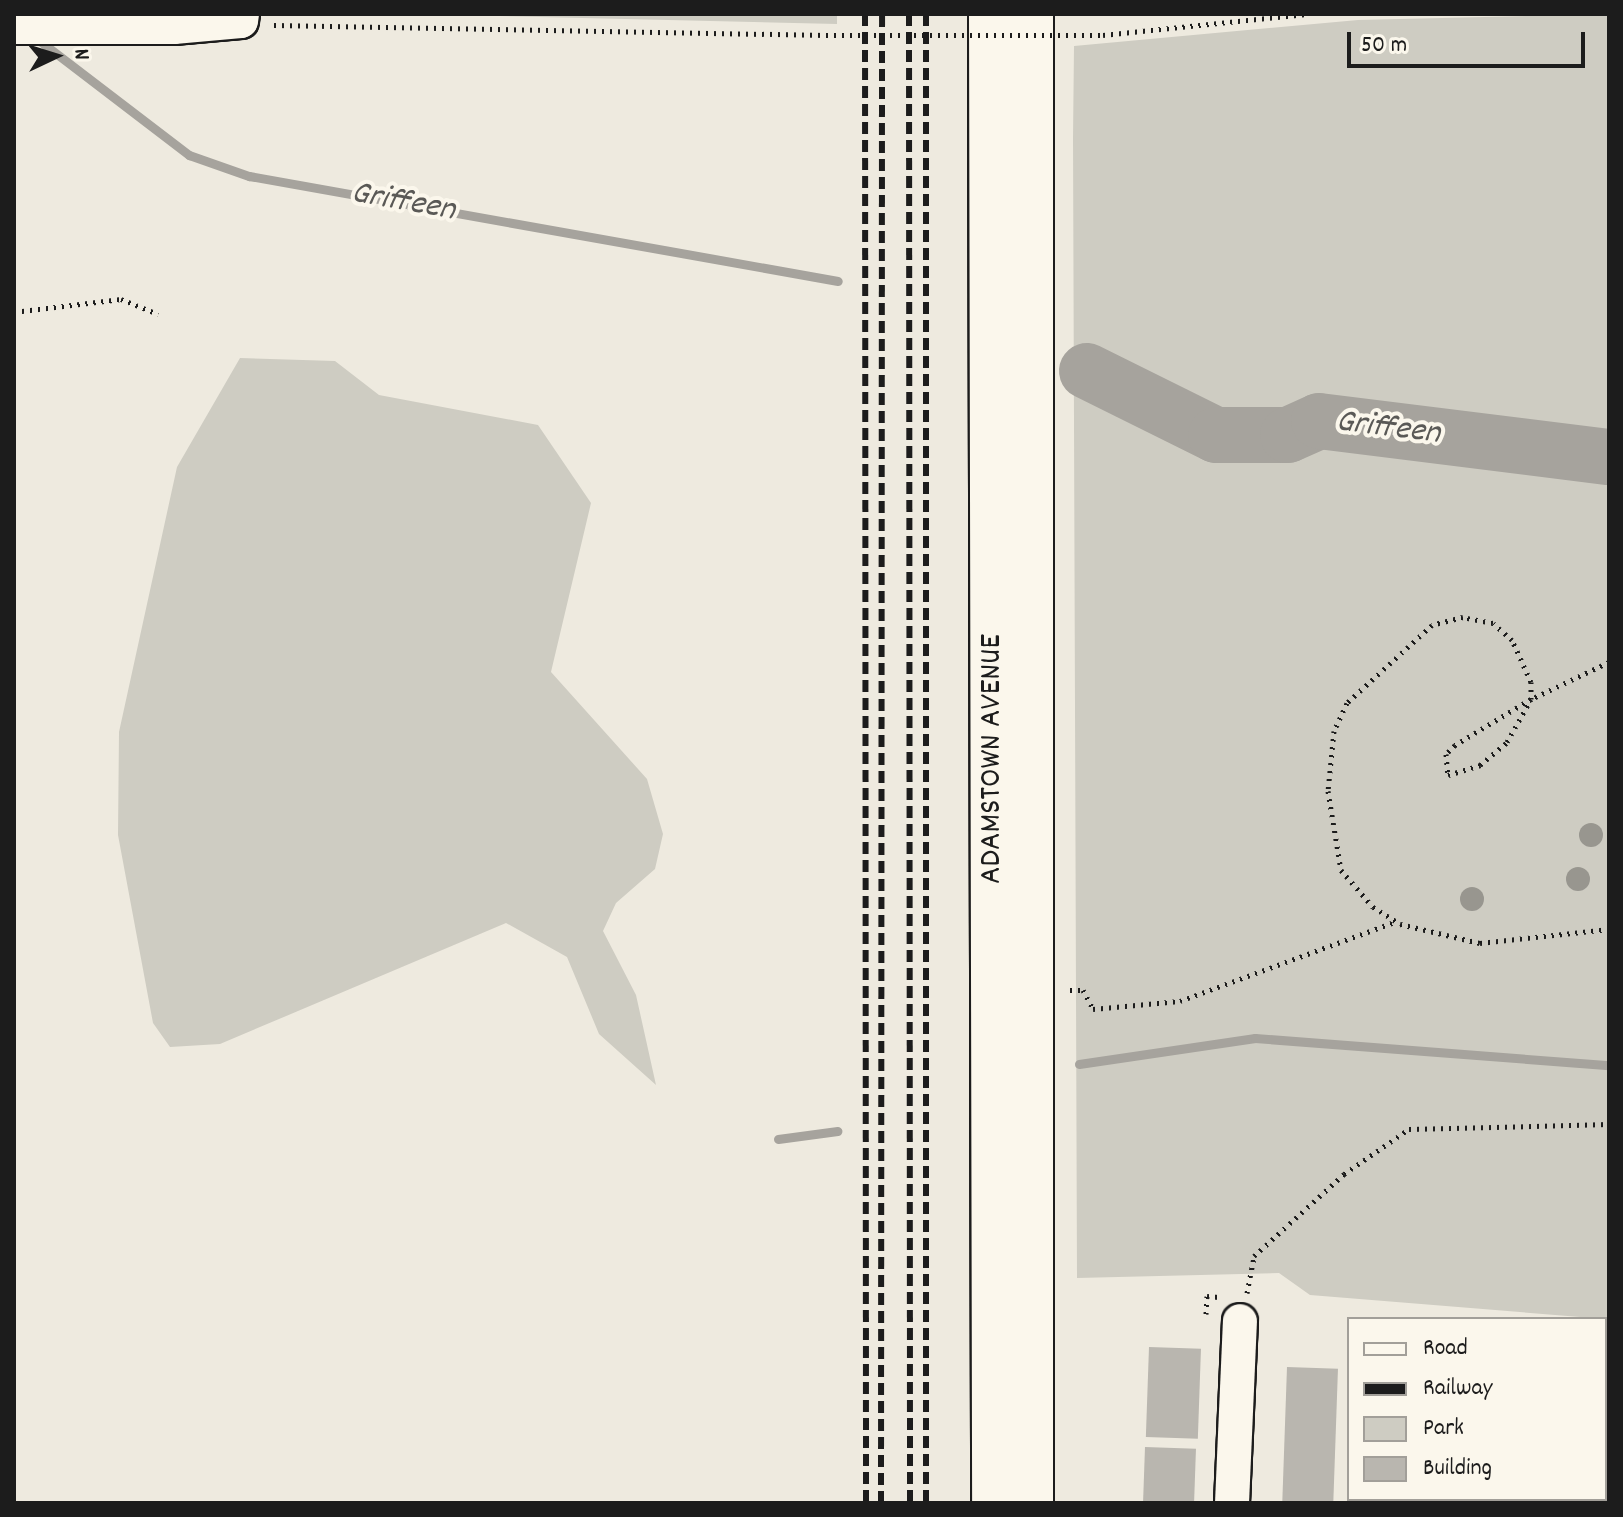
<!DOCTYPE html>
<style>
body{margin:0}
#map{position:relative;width:1623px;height:1517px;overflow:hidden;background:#eeeadf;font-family:Dekko,sans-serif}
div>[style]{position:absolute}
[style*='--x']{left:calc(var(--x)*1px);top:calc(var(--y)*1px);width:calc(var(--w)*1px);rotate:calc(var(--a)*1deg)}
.green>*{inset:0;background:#ceccc2}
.stream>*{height:9px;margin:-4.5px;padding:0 4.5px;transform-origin:4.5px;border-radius:4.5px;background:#a6a39d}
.river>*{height:56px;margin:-28px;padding:0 28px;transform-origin:28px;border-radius:28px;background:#a6a39d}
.building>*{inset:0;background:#b9b6af;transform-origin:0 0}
.path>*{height:5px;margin-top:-2.5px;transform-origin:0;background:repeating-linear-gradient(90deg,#1c1c1c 0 2px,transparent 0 8px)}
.roads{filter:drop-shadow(2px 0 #1c1c1c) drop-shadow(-2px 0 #1c1c1c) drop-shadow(0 2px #1c1c1c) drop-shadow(0 -2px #1c1c1c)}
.street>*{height:34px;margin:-17px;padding:0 17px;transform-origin:17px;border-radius:17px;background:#fbf7ec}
.secondary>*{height:44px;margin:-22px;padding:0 22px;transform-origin:22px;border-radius:22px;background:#fbf7ec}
.rail>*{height:6px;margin-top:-3px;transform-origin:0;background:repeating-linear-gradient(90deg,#1c1c1c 0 12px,transparent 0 18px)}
.path-bridge>*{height:5px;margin-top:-2.5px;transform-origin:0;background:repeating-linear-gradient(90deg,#1c1c1c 0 2px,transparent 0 8px)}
.trees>*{width:24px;height:24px;margin:-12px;border-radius:50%;background:#98968f}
span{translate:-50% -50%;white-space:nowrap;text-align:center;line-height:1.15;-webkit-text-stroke:8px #fbf7ec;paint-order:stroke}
.street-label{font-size:32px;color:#1c1c1c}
.water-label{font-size:34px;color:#5a5956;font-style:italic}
.frame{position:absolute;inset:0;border:16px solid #1c1c1c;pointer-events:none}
.legend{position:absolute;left:1347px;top:1317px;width:260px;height:184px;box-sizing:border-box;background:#fbf7ec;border:2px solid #a29f99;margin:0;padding:10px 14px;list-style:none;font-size:24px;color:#1c1c1c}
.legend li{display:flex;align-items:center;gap:16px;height:40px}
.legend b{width:40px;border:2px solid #a29f99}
.north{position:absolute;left:16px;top:16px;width:80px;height:80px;-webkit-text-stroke:6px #fbf7ec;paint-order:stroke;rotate:86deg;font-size:22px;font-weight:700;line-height:32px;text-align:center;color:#1c1c1c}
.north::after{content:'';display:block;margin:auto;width:28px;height:36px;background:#1c1c1c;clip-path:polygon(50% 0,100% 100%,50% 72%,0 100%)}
.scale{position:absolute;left:1347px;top:32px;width:238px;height:36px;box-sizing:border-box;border:4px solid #1c1c1c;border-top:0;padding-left:10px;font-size:24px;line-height:28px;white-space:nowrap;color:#1c1c1c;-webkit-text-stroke:6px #fbf7ec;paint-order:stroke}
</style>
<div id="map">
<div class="green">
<div style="clip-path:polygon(418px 14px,837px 14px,837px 24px)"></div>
<div style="clip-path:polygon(1609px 14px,1609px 1386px,1605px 1319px,1310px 1295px,1279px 1273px,1077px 1278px,1073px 138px,1074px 46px,1358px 20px)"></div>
<div style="clip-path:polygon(240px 358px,335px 361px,379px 395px,538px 425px,591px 503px,551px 672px,647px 779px,663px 834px,655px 869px,616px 903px,603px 931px,636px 995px,656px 1085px,599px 1034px,567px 957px,506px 923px,220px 1044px,170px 1047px,153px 1023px,118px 835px,119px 732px,177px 467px)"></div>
</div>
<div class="stream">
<div style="--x:32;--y:35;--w:198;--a:37.4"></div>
<div style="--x:189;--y:155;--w:64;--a:19.3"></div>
<div style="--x:249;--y:176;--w:598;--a:10.11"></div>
<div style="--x:1079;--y:1064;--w:178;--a:-8.4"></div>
<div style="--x:1255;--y:1038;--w:355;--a:4.4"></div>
<div style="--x:778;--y:1139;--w:60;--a:-7.7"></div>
</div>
<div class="river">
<div style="--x:1087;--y:371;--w:144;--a:26.4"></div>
<div style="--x:1216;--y:435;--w:72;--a:0"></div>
<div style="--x:1288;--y:435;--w:34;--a:-24"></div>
<div style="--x:1319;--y:421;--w:292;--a:7.1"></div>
</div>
<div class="building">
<div style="left:1149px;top:1347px;width:52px;height:90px;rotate:2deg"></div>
<div style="left:1287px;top:1367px;width:51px;height:134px;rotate:2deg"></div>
<div style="left:1145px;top:1447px;width:51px;height:56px;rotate:2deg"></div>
<div style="clip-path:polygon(1605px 1472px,1609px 1503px,1564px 1503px,1605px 1499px)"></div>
</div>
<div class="path">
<div style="--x:274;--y:25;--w:552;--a:1.04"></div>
<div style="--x:1103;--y:35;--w:205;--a:-5.9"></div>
<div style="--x:14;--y:312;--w:108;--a:-6.9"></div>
<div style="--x:121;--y:299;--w:40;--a:22"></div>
<div style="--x:1609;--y:662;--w:86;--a:154.6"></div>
<div style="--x:1531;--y:699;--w:89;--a:148.8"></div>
<div style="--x:1455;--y:745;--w:13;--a:135"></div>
<div style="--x:1446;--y:754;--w:21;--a:85"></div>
<div style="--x:1448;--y:775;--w:34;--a:-17"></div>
<div style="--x:1480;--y:765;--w:35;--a:-40"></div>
<div style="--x:1507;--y:742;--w:49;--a:-60.8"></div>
<div style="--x:1531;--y:699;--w:17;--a:-90"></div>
<div style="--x:1531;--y:682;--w:46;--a:-114.3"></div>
<div style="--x:1512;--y:640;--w:25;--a:-138"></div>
<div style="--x:1493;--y:623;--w:31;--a:-169"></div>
<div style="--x:1463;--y:617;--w:32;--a:166"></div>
<div style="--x:1432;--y:625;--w:115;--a:137.5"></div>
<div style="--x:1347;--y:703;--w:31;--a:115"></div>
<div style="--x:1334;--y:731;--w:60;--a:95.7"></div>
<div style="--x:1328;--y:791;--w:80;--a:80.7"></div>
<div style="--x:1341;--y:870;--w:49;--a:49.1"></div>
<div style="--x:1373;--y:907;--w:32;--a:32"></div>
<div style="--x:1400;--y:924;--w:82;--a:13.4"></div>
<div style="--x:1480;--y:943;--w:130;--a:-6.2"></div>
<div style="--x:1070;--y:990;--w:13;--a:0"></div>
<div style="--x:1083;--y:990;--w:21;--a:62"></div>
<div style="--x:1093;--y:1009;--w:87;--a:-5.3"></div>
<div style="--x:1180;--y:1001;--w:229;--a:-20.2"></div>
<div style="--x:1247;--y:1293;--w:38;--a:-79"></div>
<div style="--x:1254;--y:1256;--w:122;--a:-42.3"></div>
<div style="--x:1344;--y:1174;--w:79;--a:-34.7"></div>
<div style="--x:1409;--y:1129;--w:200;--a:-1.4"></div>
<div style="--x:1206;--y:1314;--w:18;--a:-87"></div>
<div style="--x:1207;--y:1296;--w:12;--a:5"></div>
</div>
<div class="roads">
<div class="street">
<div style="--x:14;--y:27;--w:160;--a:0"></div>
<div style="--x:174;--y:27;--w:67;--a:-5.1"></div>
<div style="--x:241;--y:21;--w:7;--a:-82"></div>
<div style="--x:1605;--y:1420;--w:4;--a:0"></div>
<div style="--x:1232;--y:1503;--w:182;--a:-87.5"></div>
<div style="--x:1545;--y:1503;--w:4;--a:-90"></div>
</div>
<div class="secondary">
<div style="--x:991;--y:14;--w:1489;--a:89.88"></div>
<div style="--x:1031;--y:1503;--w:1489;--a:-90"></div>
</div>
</div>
<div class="rail">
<div style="--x:865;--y:14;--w:1489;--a:89.96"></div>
<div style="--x:909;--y:14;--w:1489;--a:89.96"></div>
<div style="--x:926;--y:14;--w:1489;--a:90"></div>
<div style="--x:881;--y:1503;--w:1489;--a:-89.96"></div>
</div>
<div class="path-bridge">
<div style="--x:826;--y:35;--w:277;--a:0"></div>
</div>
<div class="trees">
<div style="left:1591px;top:835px"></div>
<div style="left:1578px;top:879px"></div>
<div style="left:1472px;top:899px"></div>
</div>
<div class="street-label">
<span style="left:993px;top:759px;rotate:-90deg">ADAMSTOWN AVENUE</span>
</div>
<div class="water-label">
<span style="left:403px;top:203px;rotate:10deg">Griffeen</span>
<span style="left:1388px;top:429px;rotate:7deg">Griffeen</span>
</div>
<div class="frame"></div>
<ul class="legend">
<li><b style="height:10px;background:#fbf7ec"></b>Road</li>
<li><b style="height:10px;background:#1c1c1c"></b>Railway</li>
<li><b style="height:22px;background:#ceccc2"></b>Park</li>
<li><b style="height:22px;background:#b9b6af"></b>Building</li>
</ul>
<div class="north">N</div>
<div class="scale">50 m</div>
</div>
